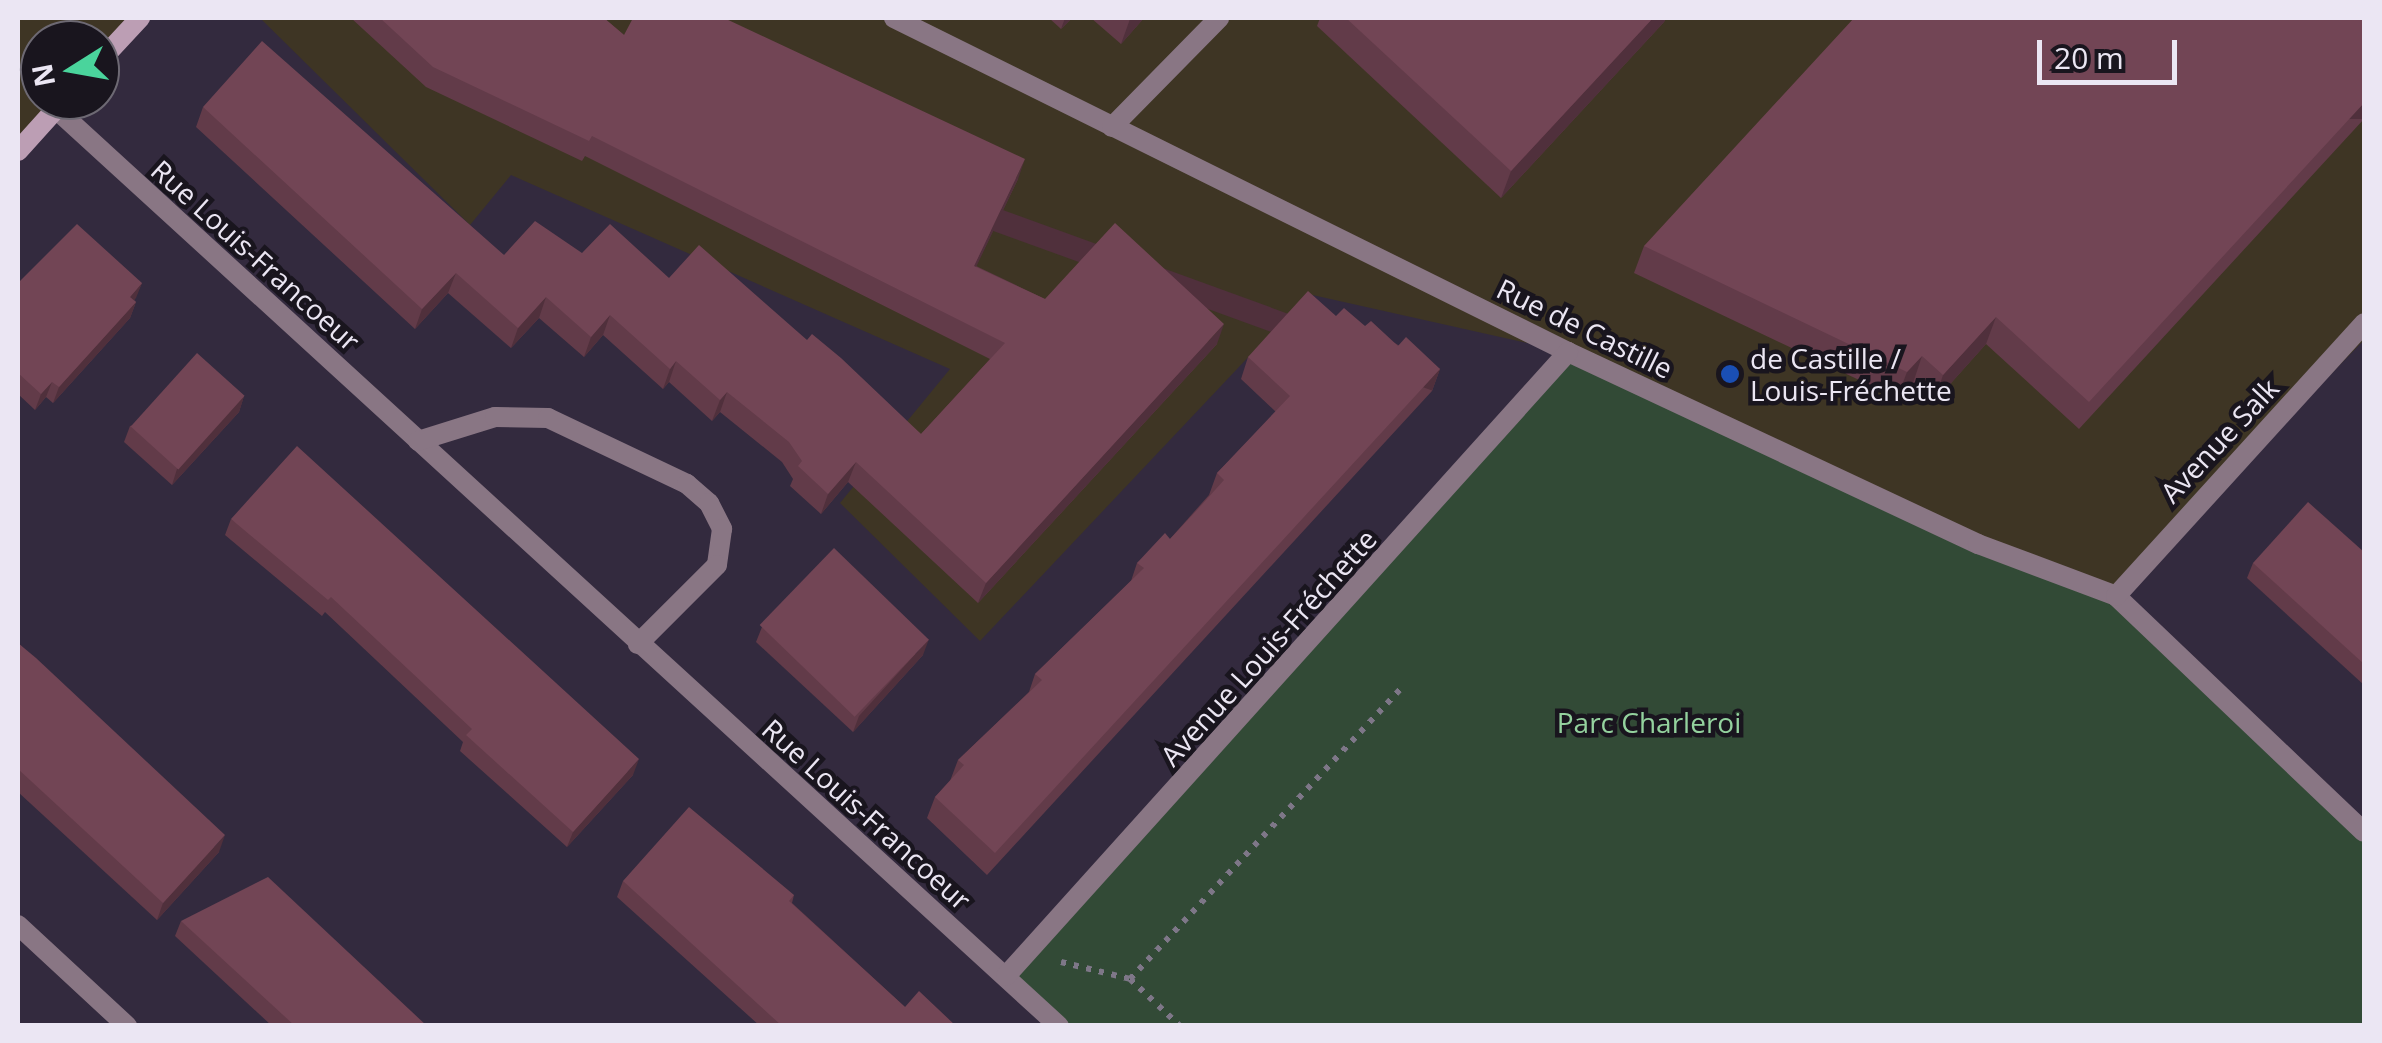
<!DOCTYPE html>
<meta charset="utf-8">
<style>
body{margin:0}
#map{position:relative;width:2382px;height:1043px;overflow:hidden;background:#332a3e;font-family:"Open Sans",sans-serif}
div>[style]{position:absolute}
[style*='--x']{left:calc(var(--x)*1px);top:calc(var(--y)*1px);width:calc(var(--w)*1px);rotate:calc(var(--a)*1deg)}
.industrial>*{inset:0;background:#3e3524}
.green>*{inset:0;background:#324a36}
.path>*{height:6px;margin-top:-3px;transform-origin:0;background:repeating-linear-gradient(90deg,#7e7788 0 5px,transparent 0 13px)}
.street>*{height:20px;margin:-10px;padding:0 10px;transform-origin:10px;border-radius:10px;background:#897684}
.secondary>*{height:20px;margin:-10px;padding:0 10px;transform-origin:10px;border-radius:10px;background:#bc9eb4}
.wall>*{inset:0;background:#623b49}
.shaded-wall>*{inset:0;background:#50303c;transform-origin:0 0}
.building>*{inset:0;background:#724555;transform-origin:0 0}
.dots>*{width:28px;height:28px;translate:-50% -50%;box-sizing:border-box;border:5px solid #19151e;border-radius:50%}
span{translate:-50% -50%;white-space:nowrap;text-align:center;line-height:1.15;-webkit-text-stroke:9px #19151e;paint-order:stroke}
.street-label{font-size:28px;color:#ebe6f3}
.poi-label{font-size:28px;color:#ebe6f3}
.left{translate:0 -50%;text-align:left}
.park-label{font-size:28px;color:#94d29e}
.frame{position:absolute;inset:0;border:20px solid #ebe6f3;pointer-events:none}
.north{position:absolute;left:20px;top:20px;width:100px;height:100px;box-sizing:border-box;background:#19151e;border:2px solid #6d6973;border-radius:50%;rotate:259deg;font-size:28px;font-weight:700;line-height:40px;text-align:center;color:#ebe6f3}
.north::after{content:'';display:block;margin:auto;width:35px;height:45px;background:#4ad49c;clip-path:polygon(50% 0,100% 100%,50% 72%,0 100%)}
.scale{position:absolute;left:2037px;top:40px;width:140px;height:45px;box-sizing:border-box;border:5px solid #ebe6f3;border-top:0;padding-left:12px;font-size:30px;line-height:35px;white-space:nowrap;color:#ebe6f3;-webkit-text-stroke:8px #19151e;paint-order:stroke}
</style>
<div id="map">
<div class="industrial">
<div style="clip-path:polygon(18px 18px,140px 18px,100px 61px,100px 40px,40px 40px,40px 100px,64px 100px,18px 151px)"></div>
<div style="clip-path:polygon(260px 18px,2364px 18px,2364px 340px,2116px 596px,1568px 352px,1308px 294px,980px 641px,840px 503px,950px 369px,511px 175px,470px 225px)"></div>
</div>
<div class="green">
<div style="clip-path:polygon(1568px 352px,2116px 596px,2364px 828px,2364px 1025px,1059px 1026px,1006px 976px)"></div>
</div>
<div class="path">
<div style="--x:1061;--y:962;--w:71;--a:13.8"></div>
<div style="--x:1130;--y:979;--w:69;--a:43.2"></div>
<div style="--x:1130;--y:979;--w:398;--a:-47"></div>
</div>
<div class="street">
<div style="--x:894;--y:18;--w:752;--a:26.36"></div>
<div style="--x:1568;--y:352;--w:453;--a:25.1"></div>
<div style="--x:1978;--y:544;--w:147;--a:20.6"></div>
<div style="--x:2116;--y:596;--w:342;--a:43.6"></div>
<div style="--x:56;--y:109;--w:1359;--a:42.44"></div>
<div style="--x:1112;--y:127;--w:153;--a:-45.5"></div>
<div style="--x:418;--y:441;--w:81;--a:-17.3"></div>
<div style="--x:495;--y:417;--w:53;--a:1.1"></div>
<div style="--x:548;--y:418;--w:154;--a:25.4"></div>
<div style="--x:687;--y:484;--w:29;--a:41"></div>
<div style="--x:709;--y:503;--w:29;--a:63"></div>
<div style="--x:722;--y:529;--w:36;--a:98"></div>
<div style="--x:717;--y:565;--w:112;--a:135"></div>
<div style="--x:2116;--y:596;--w:369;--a:-47.7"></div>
<div style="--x:18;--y:925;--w:149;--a:42.8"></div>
<div style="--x:1006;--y:976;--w:840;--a:-47.99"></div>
</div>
<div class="secondary">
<div style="--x:100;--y:61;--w:59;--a:-47.1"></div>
<div style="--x:18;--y:151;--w:69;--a:-48"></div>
</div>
<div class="wall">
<div style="clip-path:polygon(351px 18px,604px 18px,624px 35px,1018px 179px,976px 266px,1045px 299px,1217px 344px,978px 603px,848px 482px,821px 514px,790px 486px,793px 479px,782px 462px,720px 412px,712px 421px,669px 382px,663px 389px,603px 335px,584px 357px,539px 318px,511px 348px,448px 293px,415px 329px,196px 127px,203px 107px,504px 255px,582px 253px,669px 278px,807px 340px,921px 434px,990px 359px,585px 156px,582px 161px,426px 87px)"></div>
<div style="clip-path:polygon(1049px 18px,1072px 18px,1061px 29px)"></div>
<div style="clip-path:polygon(1091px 18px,1144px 18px,1121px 44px)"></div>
<div style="clip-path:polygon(1320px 18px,1666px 18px,1664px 22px,1501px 198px,1317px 26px)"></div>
<div style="clip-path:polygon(2364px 18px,2364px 119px,2079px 429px,1986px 344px,1934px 402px,1913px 383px,1897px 398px,1634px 273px,1644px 246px)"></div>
<div style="clip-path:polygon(18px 283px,142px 283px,134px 300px,136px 302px,130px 318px,53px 403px,46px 397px,35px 410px,18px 394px)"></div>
<div style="clip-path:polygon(1336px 316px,1365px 326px,1440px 369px,1432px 391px,987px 875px,927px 818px,935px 797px,950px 781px,958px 760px,1029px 692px,1035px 674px,1131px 581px,1137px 563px,1170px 539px,1209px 495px,1217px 473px,1276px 412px,1241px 379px,1248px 357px)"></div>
<div style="clip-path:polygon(244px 396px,239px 412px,172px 485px,124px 442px,130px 426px)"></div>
<div style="clip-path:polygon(231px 519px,633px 775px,567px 847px,460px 751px,463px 742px,325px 612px,322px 616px,225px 535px)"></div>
<div style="clip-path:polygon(2364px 552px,2364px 685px,2247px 578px,2253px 563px)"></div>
<div style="clip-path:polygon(762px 627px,923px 655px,853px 732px,756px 642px)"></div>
<div style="clip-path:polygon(18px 643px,219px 852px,157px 920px,18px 792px)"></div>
<div style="clip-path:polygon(623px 881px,794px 895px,792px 903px,905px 1007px,956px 1026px,760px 1026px,617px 897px)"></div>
<div style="clip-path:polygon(181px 921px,427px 1026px,272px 1026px,175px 936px)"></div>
</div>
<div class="shaded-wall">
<div style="clip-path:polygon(1065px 18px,1072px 18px,1061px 29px)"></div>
<div style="clip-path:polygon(1132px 18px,1144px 18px,1121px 44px,1130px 19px)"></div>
<div style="clip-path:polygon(1653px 18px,1666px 18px,1664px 22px,1501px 198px,1511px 171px)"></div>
<div style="left:2364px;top:103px;width:16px;height:406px;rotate:90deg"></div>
<div style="clip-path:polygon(1025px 159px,1018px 179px,967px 286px,974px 266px)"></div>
<div style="clip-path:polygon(456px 273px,448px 293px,415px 329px,422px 309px)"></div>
<div style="clip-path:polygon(142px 283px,136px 298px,125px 312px,130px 297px)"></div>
<div style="clip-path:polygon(546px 297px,539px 318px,511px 348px,518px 328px)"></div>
<div style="clip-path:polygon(136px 302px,130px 318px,53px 403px,59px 387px)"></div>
<div style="clip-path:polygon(610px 315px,603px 335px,584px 357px,591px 337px)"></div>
<div style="clip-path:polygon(1996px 317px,1986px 344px,1934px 402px,1943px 375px)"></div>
<div style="clip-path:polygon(1224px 324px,1217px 344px,978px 603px,986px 583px)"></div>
<div style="clip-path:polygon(1922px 356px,1913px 383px,1897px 398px,1907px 372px)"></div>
<div style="clip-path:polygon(676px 361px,669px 382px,663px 389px,670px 369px)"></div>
<div style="left:1440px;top:369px;width:23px;height:657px;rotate:110deg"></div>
<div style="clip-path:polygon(52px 382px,46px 397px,35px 410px,41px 394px)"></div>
<div style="clip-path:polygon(727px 392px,720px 412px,712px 421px,720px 400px)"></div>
<div style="clip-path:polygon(244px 396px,239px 412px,172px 485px,177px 469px)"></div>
<div style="clip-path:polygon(856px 462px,848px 482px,821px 514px,828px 494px)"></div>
<div style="clip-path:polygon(929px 639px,923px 655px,853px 732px,859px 716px)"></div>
<div style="clip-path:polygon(639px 759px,633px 775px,567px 847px,573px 832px)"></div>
<div style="clip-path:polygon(225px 835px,219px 852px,157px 920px,163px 903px)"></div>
</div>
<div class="building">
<div style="clip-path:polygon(380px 18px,604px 18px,624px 35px,633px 18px,724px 18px,1025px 159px,974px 266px,1045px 299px,1115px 223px,1224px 324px,986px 583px,856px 462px,828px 494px,798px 466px,802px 461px,789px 442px,727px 392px,720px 400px,676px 361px,670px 369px,610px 315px,591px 337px,546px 297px,518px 328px,456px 273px,422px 309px,203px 107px,262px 41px,504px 255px,535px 221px,582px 253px,610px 224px,669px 278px,699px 245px,807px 340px,812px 334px,841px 358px,921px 434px,1005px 343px,592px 136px,589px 141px,433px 67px)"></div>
<div style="clip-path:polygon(1346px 18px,1653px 18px,1511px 171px)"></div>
<div style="clip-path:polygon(1854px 18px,2364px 18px,2364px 103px,2089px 402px,1996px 317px,1943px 375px,1922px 356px,1907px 372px,1644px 246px)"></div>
<div style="clip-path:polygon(77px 224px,142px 283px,130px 297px,136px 302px,59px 387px,52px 382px,41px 394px,18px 373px,18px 283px)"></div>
<div style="clip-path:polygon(1308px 291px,1336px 316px,1344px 308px,1365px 326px,1371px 321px,1398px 346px,1406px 337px,1440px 369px,995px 853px,935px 797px,964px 765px,958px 760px,1042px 680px,1035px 674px,1144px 568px,1137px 563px,1165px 533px,1170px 539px,1197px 510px,1224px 480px,1217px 473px,1290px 396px,1248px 357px)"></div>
<div style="left:197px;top:353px;width:64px;height:99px;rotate:42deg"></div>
<div style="clip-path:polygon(297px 446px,639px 759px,573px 832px,466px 735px,472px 729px,331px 597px,328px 600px,231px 519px)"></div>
<div style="clip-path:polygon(2308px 502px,2364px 552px,2364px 664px,2253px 563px)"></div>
<div style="left:834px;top:548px;width:132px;height:107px;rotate:44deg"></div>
<div style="clip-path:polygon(18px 643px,36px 658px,225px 835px,163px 903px,18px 769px)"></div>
<div style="clip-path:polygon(689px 807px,794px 895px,789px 901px,905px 1007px,919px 991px,956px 1026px,782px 1026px,623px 881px)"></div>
<div style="clip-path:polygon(268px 877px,427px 1026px,295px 1026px,181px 921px)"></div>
</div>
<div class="dots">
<div style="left:1730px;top:374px;background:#1a4fb4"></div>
</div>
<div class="street-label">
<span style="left:256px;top:255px;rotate:42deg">Rue Louis-Francoeur</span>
<span style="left:1585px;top:328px;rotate:26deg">Rue de Castille</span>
<span style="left:2219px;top:440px;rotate:-47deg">Avenue Salk</span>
<span style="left:1268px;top:647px;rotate:-48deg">Avenue Louis-Fréchette</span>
<span style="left:867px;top:814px;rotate:42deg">Rue Louis-Francoeur</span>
</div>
<div class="poi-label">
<span class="left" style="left:1750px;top:374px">de Castille /<br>Louis-Fréchette</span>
</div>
<div class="park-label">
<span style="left:1649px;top:722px">Parc Charleroi</span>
</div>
<div class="frame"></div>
<div class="north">N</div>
<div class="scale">20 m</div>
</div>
